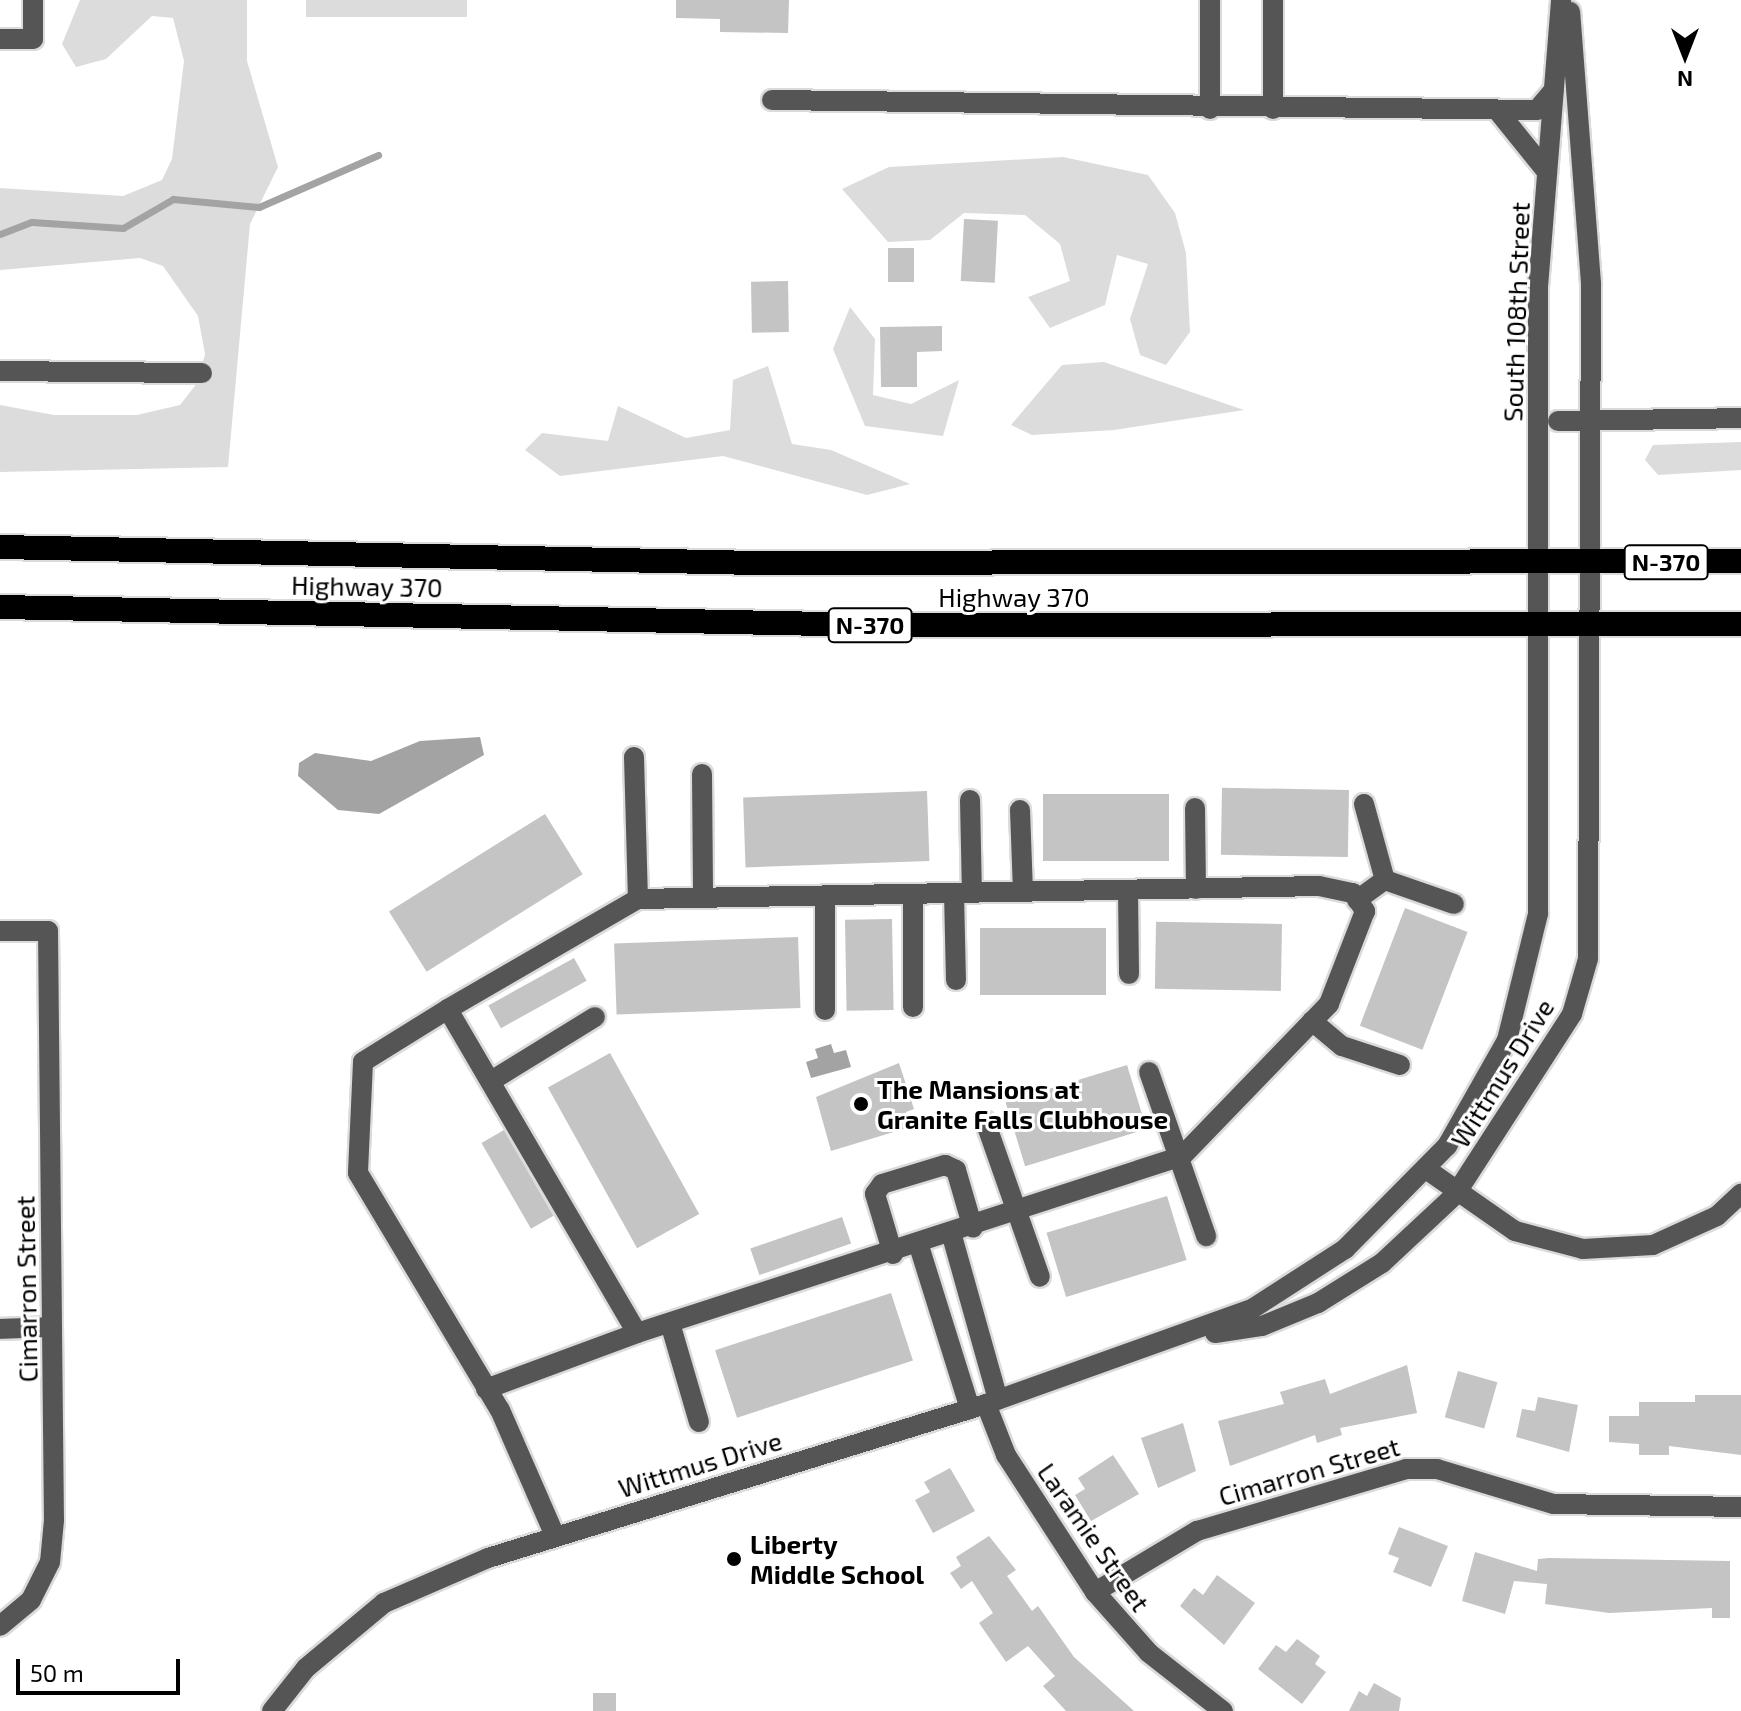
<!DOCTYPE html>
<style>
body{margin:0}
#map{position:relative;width:1741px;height:1711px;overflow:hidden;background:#fff;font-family:"Exo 2",sans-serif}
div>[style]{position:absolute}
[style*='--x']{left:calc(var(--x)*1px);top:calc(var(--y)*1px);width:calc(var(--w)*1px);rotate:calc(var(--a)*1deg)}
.green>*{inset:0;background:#dcdcdc;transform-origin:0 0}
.water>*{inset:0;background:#a3a3a3}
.stream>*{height:7px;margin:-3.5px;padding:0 3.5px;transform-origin:3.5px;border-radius:3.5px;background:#a3a3a3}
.building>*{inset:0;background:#c4c4c4;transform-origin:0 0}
.roads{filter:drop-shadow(2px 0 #dbdbdb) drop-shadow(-2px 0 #dbdbdb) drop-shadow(0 2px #dbdbdb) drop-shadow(0 -2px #dbdbdb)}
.minor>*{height:20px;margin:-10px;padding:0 10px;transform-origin:10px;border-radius:10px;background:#555}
.highway>*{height:24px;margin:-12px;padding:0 12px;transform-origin:12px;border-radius:12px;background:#000}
.dots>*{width:22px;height:22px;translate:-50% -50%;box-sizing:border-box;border:4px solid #fff;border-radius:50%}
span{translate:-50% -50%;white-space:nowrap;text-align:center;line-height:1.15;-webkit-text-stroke:6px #fff;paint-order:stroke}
.shield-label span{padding:2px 6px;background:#fff;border:2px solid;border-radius:6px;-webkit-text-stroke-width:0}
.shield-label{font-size:24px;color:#000;font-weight:700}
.street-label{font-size:26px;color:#000}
.poi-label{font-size:26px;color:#000;font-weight:700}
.left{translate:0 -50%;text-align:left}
.north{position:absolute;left:1645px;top:16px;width:80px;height:80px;-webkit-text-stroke:6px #fff;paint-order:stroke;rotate:180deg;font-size:22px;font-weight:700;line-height:32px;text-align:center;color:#000}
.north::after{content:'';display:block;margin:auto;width:28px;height:36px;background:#000;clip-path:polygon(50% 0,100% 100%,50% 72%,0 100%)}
.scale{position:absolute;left:16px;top:1659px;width:164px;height:36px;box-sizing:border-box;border:4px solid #000;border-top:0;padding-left:10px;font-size:24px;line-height:28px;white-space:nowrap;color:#000;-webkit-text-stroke:6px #fff;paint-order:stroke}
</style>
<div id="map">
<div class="green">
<div style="clip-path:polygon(80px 0,247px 0,247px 61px,278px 167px,250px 224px,228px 467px,0 472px,0 405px,54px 415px,137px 415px,180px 405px,198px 382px,205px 354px,198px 316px,163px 266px,140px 258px,0 270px,0 188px,123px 196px,162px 180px,172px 159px,184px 61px,173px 18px,152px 16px,106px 59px,76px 67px,62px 44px)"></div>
<div style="left:306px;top:0;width:161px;height:17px"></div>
<div style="clip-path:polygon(1063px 157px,1148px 175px,1175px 213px,1186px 253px,1190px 332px,1166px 365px,1140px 355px,1130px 319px,1148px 264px,1117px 255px,1105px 305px,1050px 328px,1028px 297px,1070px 281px,1060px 244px,1025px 215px,964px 213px,930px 240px,888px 242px,842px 189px,889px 167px)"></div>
<div style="clip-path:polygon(850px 307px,875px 339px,873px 395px,911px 404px,959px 380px,943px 436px,865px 426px,833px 349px)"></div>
<div style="clip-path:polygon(1104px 362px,1156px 380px,1244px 410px,1114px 430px,1032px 435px,1011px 425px,1062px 365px)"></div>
<div style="clip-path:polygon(768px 366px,792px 444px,831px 450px,910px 484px,867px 495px,723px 456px,560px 476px,525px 450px,542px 433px,608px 441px,618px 406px,686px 438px,730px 430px,733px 380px)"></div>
<div style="clip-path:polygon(1741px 442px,1741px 470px,1658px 475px,1645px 460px,1653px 445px)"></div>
</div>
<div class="water">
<div style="clip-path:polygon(480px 737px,484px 755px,379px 814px,338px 810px,298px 776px,299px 763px,315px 753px,371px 761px,420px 741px)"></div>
<div style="clip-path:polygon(831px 1044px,834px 1053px,846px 1050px,851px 1067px,811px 1078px,806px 1062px,818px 1058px,815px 1049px)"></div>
</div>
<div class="stream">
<div style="--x:0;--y:234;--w:34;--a:-21"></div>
<div style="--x:32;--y:222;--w:91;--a:3.8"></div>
<div style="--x:123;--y:228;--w:58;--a:-30.1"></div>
<div style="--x:173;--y:199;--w:86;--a:5.3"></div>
<div style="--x:259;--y:207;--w:130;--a:-23.6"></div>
</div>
<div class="building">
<div style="clip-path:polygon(676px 0,789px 0,788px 33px,720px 32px,720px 19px,676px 18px)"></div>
<div style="left:964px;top:219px;width:34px;height:62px;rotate:3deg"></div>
<div style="left:888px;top:248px;width:26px;height:34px"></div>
<div style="left:788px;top:281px;width:51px;height:37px;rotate:89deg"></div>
<div style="clip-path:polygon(942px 326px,942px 351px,917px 352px,917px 387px,881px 387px,880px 327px)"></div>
<div style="left:1349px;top:790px;width:67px;height:127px;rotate:91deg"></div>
<div style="left:927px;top:791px;width:70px;height:184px;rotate:88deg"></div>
<div style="left:1169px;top:794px;width:67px;height:126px;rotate:90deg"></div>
<div style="left:545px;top:814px;width:71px;height:184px;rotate:58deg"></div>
<div style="left:1405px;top:908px;width:67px;height:126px;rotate:21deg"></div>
<div style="left:892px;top:919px;width:91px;height:47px;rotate:89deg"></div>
<div style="left:1282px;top:924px;width:67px;height:126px;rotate:91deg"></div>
<div style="left:1106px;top:928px;width:67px;height:126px;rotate:90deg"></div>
<div style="left:798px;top:937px;width:71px;height:184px;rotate:88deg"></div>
<div style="left:574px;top:958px;width:26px;height:98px;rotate:61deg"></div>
<div style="left:610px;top:1053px;width:184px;height:71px;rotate:61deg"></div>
<div style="clip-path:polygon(899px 1063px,914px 1109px,906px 1112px,910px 1127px,831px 1151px,816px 1097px)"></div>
<div style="left:1127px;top:1065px;width:67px;height:127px;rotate:73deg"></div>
<div style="left:504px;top:1130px;width:99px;height:26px;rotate:60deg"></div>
<div style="left:1167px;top:1196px;width:67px;height:126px;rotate:73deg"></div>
<div style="left:842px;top:1217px;width:28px;height:97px;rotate:71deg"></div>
<div style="left:891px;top:1293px;width:71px;height:185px;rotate:72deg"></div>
<div style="clip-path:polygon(1407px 1365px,1417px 1413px,1340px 1428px,1342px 1435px,1317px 1443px,1315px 1435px,1230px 1466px,1218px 1421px,1284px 1404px,1280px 1392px,1325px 1379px,1330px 1394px)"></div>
<div style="left:1458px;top:1371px;width:41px;height:48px;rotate:16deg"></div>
<div style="clip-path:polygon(1695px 1395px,1741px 1395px,1741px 1455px,1669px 1446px,1669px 1455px,1639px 1455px,1639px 1444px,1609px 1442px,1609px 1416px,1639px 1416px,1639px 1402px,1695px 1402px)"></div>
<div style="clip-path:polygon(1538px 1397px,1578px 1405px,1569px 1452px,1516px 1437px,1522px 1409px,1535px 1411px)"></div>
<div style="clip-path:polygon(1183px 1423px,1196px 1471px,1158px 1488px,1141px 1438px)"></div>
<div style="clip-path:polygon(1113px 1455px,1139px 1494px,1091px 1521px,1075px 1495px,1085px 1489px,1078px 1478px)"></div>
<div style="clip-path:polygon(950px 1468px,975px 1511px,933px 1533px,915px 1500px,930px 1492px,924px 1482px)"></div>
<div style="clip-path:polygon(1399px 1527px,1448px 1546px,1431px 1587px,1393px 1572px,1399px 1558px,1388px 1554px)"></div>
<div style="clip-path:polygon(989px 1536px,1016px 1570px,1007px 1576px,1032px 1611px,1038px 1606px,1074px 1657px,1134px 1711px,1066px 1711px,1043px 1686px,1055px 1676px,1028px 1646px,1006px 1662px,979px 1623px,993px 1613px,972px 1581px,961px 1589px,950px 1573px,961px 1566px,956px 1557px)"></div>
<div style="clip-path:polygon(1475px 1552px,1537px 1571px,1538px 1559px,1549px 1558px,1730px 1561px,1730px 1618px,1712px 1618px,1712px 1608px,1609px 1613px,1545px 1604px,1547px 1584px,1514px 1581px,1505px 1614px,1462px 1601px)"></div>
<div style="clip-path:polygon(1217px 1575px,1255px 1603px,1224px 1645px,1180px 1606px,1194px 1588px,1203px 1595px)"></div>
<div style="clip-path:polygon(1297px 1639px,1320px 1656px,1315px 1664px,1326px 1672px,1302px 1704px,1258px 1669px,1276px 1645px,1286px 1652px)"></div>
<div style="clip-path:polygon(1374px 1683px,1401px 1698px,1399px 1711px,1349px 1711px,1359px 1691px,1367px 1696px)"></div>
<div style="left:593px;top:1693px;width:23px;height:18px"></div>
</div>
<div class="roads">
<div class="minor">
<div style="--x:1210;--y:0;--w:109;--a:90"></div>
<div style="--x:1273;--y:0;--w:109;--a:90"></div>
<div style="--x:0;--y:39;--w:33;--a:0"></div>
<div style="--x:33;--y:39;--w:39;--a:-90"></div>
<div style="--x:772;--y:100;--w:765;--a:0.75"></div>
<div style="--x:1537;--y:110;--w:26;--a:-50"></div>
<div style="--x:1497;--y:110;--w:80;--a:51.1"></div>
<div style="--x:0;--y:371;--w:202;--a:0.6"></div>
<div style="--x:1558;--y:421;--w:183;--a:-0.9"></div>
<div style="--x:634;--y:757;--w:142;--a:88.4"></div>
<div style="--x:702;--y:774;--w:124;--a:89.5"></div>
<div style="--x:970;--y:800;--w:93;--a:88.8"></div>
<div style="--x:1364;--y:804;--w:79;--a:74.6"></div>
<div style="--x:1195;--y:808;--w:81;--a:89.3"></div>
<div style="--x:1020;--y:810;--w:82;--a:87.9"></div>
<div style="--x:1319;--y:886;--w:35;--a:12"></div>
<div style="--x:1353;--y:893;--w:22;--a:56"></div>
<div style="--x:1365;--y:911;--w:100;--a:111.2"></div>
<div style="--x:1329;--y:1004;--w:211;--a:134"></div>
<div style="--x:1182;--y:1156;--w:573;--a:162.01"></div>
<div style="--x:637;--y:1333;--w:375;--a:-120.3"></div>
<div style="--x:448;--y:1009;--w:220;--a:-30.1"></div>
<div style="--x:638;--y:899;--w:681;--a:-1.09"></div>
<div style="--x:1128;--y:890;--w:84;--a:89.3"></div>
<div style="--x:954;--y:893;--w:87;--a:88.7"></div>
<div style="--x:913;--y:895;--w:112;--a:90"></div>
<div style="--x:825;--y:896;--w:114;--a:90"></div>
<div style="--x:1357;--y:900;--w:34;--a:-36"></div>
<div style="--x:1385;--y:880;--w:73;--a:19.2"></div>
<div style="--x:0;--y:931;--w:48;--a:0"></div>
<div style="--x:48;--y:931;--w:589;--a:89.42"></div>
<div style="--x:54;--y:1520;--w:42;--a:95.4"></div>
<div style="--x:50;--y:1562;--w:42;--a:116.6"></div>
<div style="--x:31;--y:1600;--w:40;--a:140"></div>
<div style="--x:448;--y:1009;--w:100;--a:148.1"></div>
<div style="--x:363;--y:1062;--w:111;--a:92.6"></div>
<div style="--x:358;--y:1173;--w:276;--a:59.1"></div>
<div style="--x:500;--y:1410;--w:137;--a:66.4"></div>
<div style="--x:1312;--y:1021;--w:39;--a:40"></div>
<div style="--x:1342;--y:1046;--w:61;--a:18.1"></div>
<div style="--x:1149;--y:1072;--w:174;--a:70.8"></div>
<div style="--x:491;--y:1081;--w:122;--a:-31.6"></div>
<div style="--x:985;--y:1121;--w:165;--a:70.6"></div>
<div style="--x:1426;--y:1169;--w:108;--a:34.9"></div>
<div style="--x:1515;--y:1231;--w:70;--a:14.8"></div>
<div style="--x:1583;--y:1249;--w:70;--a:-3.3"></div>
<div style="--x:1653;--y:1245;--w:70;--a:-24.4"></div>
<div style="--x:1717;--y:1216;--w:33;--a:-43"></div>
<div style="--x:952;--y:1236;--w:170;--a:74.3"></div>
<div style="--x:919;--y:1246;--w:171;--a:72.6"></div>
<div style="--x:893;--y:1254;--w:63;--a:-106.7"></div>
<div style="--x:875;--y:1194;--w:12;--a:-55"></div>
<div style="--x:882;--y:1184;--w:66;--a:-16.8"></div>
<div style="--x:945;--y:1165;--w:12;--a:24"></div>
<div style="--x:956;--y:1170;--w:60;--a:73.7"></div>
<div style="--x:670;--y:1323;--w:103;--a:73.7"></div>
<div style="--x:0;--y:1329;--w:52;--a:-2.2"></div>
<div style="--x:1215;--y:1333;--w:48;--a:-8.5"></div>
<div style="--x:1262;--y:1326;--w:61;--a:-22.3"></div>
<div style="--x:1318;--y:1303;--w:75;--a:-32"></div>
<div style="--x:1382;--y:1263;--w:100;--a:-43"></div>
<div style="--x:1455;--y:1195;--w:216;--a:-57.1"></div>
<div style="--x:1572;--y:1014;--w:57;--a:-73.8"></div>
<div style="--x:1588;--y:959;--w:676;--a:-89.75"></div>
<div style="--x:1591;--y:283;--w:272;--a:-94.4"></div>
<div style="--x:486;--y:1389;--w:161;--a:-20.3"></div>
<div style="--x:986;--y:1404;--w:55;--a:68.6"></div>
<div style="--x:1006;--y:1455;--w:163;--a:57"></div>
<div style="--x:1095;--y:1592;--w:81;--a:48.5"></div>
<div style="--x:1149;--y:1653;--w:94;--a:38.1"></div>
<div style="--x:1095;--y:1592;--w:119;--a:-30.9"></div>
<div style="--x:1197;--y:1531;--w:218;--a:-16.5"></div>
<div style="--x:1406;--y:1469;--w:31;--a:0"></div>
<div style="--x:1437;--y:1469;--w:122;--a:16.7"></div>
<div style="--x:1554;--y:1504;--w:187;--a:0.9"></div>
<div style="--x:272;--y:1711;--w:55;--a:-51.7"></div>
<div style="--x:306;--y:1668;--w:102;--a:-39.8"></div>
<div style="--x:384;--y:1603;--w:113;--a:-23.4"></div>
<div style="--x:488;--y:1558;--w:521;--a:-17.18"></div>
<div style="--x:986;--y:1404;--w:282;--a:-19.7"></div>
<div style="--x:1252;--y:1309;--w:111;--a:-32.8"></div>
<div style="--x:1345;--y:1249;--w:145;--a:-45.3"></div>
<div style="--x:1447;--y:1146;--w:122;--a:-60.5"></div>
<div style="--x:1507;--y:1040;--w:130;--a:-76.2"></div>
<div style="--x:1538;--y:914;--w:627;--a:-90"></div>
<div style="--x:1538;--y:287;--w:288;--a:-85.4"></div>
</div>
<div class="highway">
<div style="--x:0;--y:547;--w:756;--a:1.21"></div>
<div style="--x:756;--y:563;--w:985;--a:-0.12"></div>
<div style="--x:0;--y:607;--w:874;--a:1.18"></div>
<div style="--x:874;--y:625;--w:867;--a:-0.07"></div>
</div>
</div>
<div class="dots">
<div style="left:861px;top:1104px;background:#000"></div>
<div style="left:734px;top:1559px;background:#000"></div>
</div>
<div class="shield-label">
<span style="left:1666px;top:562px">N-370</span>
<span style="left:870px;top:625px">N-370</span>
</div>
<div class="street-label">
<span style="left:1516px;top:312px;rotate:-88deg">South 108th Street</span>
<span style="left:367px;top:586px;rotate:1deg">Highway 370</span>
<span style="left:1014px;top:597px">Highway 370</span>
<span style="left:1502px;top:1073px;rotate:-58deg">Wittmus Drive</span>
<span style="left:26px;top:1289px;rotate:-91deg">Cimarron Street</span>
<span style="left:700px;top:1464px;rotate:-17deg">Wittmus Drive</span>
<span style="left:1309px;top:1471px;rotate:-16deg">Cimarron Street</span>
<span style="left:1094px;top:1537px;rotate:55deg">Laramie Street</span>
</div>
<div class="poi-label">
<span class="left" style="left:877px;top:1104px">The Mansions at<br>Granite Falls Clubhouse</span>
<span class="left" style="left:750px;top:1559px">Liberty<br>Middle School</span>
</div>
<div class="north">N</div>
<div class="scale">50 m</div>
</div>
